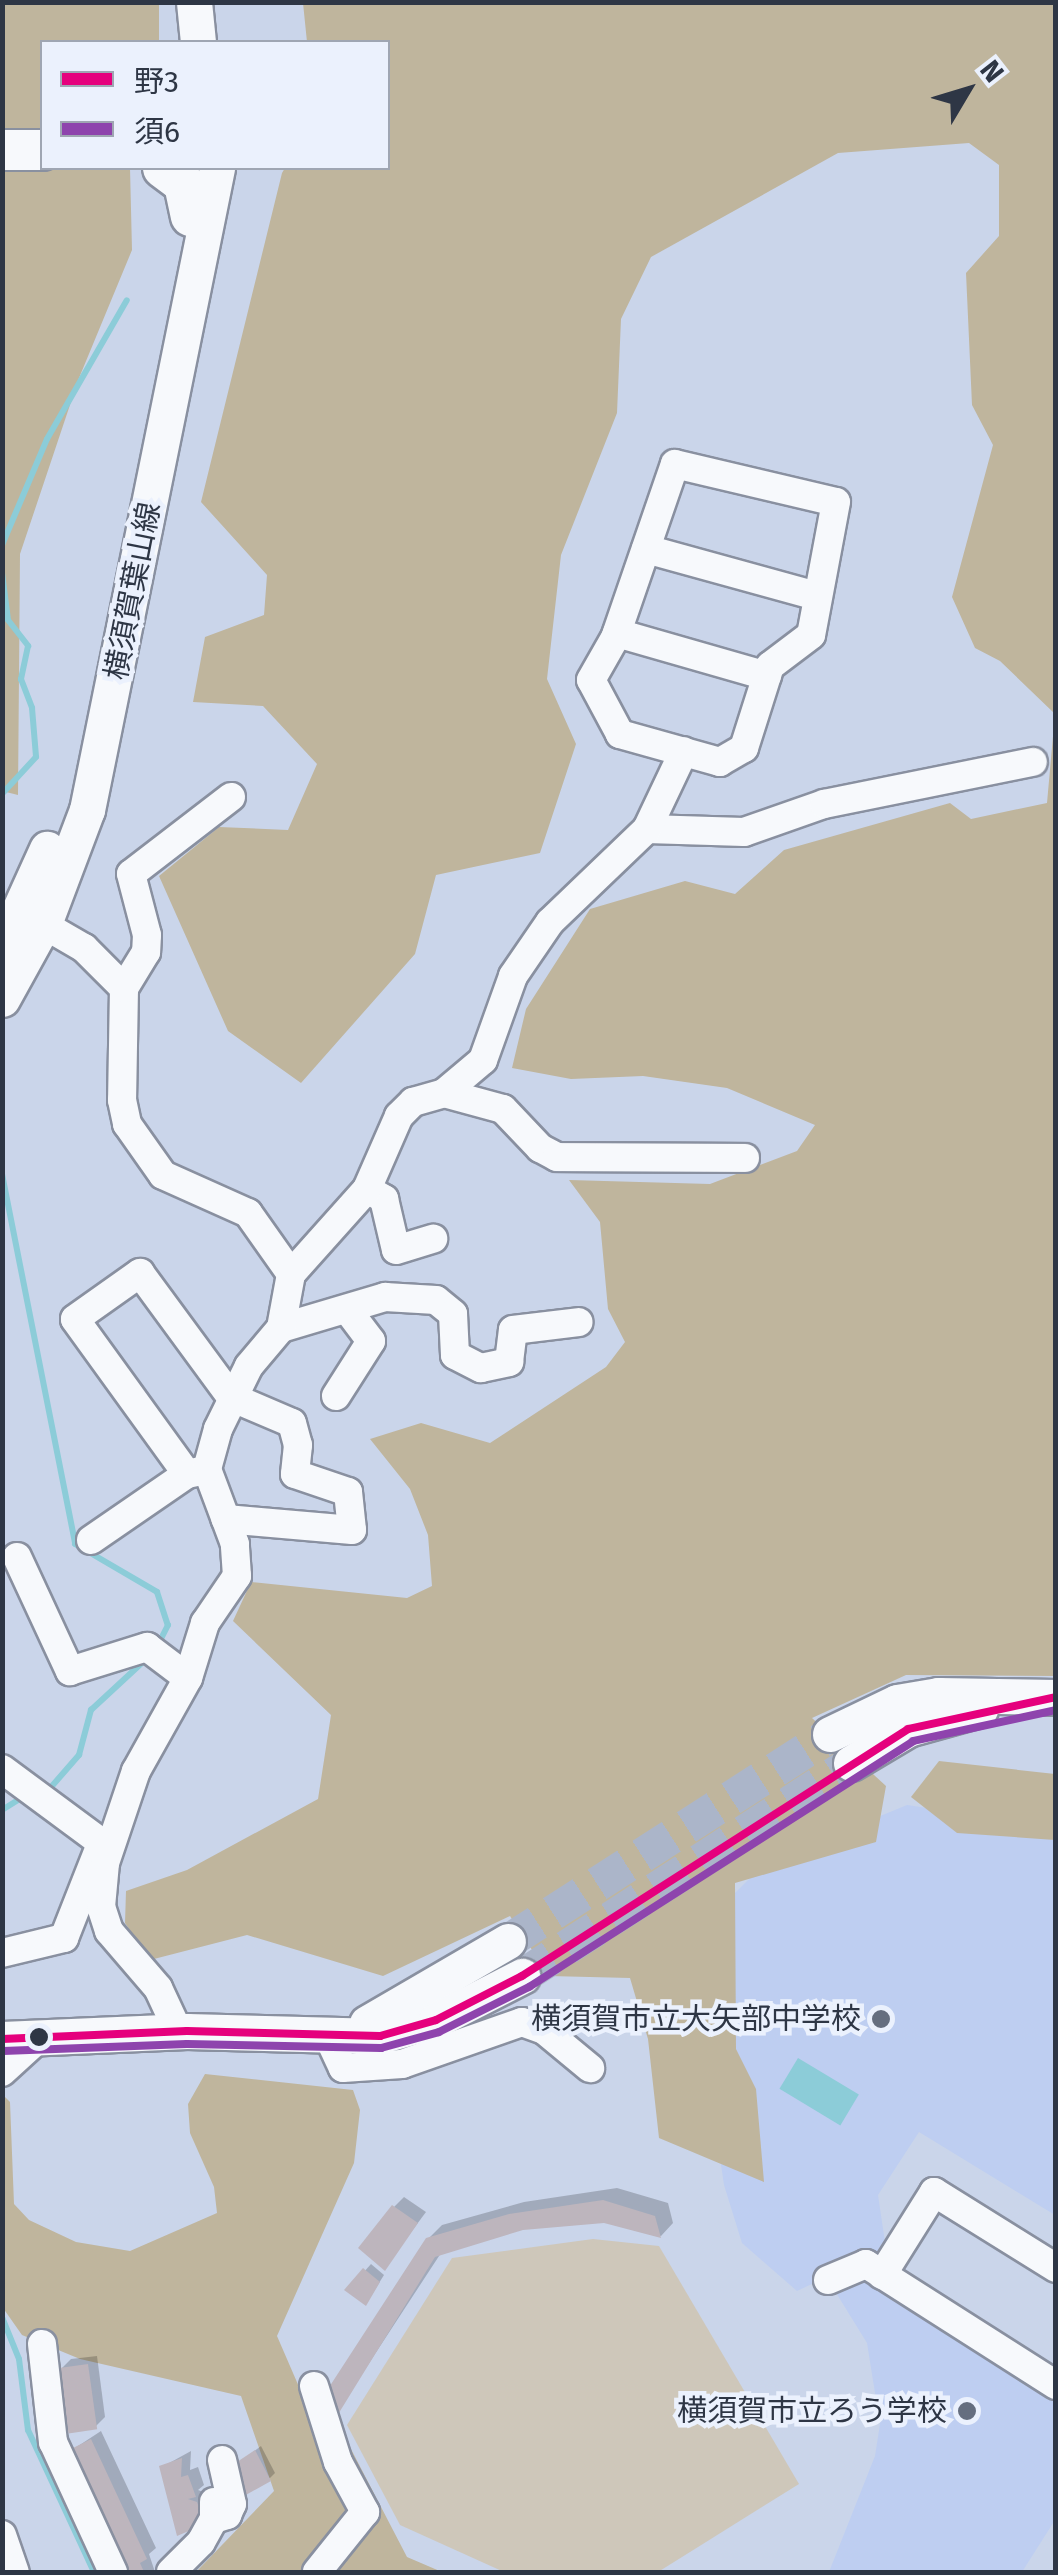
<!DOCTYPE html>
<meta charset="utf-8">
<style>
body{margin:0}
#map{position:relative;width:1058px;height:2575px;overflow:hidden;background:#cad5ea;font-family:"Fira Sans","Noto Sans JP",sans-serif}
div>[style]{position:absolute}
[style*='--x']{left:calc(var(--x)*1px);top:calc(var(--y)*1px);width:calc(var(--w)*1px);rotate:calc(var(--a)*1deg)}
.built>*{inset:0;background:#becef1}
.green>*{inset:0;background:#cec7ba}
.forest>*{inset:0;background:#bfb59d}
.water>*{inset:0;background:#8cccd8;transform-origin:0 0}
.shadow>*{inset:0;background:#0003}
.stream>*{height:6px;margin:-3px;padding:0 3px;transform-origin:3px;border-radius:3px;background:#8cccd8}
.building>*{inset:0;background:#bdb5bd;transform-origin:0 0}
.major-tunnel>*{height:35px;margin-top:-17.5px;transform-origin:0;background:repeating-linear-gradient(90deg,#abb5c9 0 35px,transparent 0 53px)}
.roads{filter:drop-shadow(2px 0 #8990a0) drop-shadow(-2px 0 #8990a0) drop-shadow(0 2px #8990a0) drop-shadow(0 -2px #8990a0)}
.minor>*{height:28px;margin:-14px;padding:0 14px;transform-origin:14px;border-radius:14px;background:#f7f9fc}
.major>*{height:35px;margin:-17.5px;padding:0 17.5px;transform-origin:17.5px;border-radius:17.5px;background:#f7f9fc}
.highway>*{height:40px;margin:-20px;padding:0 20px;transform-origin:20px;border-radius:20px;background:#f7f9fc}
.bus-1>*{height:8px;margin:-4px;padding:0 4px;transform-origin:4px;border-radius:4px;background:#e5007d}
.bus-2>*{height:8px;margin:-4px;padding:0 4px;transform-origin:4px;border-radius:4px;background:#8e44ad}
.dots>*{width:28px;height:28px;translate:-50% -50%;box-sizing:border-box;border:5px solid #ebf1fd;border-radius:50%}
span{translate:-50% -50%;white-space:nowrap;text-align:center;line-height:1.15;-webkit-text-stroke:9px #ebf1fd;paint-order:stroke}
.street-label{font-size:30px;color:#2e3645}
.poi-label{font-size:30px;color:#2e3645}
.right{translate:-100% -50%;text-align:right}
.frame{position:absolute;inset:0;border:5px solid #2e3645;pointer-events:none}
.legend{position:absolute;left:40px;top:40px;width:350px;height:130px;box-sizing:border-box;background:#ebf1fd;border:2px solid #9fa6b3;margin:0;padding:12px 18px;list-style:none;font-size:30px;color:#2e3645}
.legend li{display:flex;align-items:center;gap:20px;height:50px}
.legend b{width:50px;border:2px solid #9fa6b3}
.north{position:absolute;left:918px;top:40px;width:100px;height:100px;-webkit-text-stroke:8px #ebf1fd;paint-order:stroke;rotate:52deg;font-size:28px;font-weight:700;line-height:40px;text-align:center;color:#2e3645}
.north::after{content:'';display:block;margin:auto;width:35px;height:45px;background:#2e3645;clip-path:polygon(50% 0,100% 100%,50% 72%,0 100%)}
</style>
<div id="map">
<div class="built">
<div style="clip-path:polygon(907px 1805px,1055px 1827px,1055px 2215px,919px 2132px,878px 2195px,886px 2249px,797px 2291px,742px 2243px,724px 2185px,705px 2056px,728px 1900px,764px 1864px)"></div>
<div style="clip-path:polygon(858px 2274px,1055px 2397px,1055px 2520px,1022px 2572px,829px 2572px,875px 2456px,880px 2424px,867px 2343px,830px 2283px)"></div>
</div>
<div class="green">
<div style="clip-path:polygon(593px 2239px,659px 2246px,799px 2484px,658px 2572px,504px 2572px,400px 2525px,347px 2425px,452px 2258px)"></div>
</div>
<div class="forest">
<div style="clip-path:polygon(2px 3px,159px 3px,159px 42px,42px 42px,42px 168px,130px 168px,132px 250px,79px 378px,20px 554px,18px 795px,2px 791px)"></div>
<div style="clip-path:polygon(303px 3px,1055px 3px,1055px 1676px,906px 1675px,812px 1718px,886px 1786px,876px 1842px,735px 1883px,736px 2049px,756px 2089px,764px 2182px,659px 2138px,648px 2039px,630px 1978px,549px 1976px,510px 1916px,383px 1976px,247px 1935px,150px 1960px,125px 1923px,126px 1891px,187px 1870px,318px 1799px,331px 1715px,233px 1621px,251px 1582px,407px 1598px,432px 1586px,428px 1535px,410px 1489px,370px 1439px,421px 1423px,490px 1443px,606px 1367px,625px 1342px,608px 1309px,600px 1222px,569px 1180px,710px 1184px,797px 1151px,815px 1125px,727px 1088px,643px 1076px,571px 1079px,512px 1068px,526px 1009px,590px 909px,685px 881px,735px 894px,784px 850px,950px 803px,971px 819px,1047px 803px,1055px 714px,1000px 661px,975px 648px,952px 597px,993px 445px,972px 405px,966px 273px,999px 236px,999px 165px,969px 143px,838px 153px,651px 257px,621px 319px,617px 413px,561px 555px,547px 679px,576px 744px,540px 853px,436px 875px,415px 954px,301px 1083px,228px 1031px,159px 876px,219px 827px,288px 830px,317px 764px,263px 706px,193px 702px,205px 637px,264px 615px,267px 575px,201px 502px,282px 173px,285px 168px,388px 168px,388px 42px,307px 42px)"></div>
<div style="clip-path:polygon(939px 1761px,1055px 1774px,1055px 1840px,957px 1833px,911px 1797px)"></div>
<div style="clip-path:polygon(205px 2074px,353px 2090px,360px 2110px,354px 2163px,277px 2336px,306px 2403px,339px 2426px,407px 2557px,442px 2572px,196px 2572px,274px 2491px,241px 2396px,80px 2359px,22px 2335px,3px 2308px,2px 2094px,10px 2102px,14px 2204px,29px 2220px,76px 2242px,130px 2251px,217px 2213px,214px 2187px,190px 2133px,188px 2104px)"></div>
</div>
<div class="water">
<div style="left:798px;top:2058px;width:71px;height:36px;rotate:31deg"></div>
</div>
<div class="shadow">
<div style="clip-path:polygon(617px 2188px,668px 2203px,673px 2223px,661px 2236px,604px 2220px,522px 2227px,441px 2253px,337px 2412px,428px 2239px,442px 2225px,524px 2202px)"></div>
<div style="clip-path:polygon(404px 2197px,426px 2212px,385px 2267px,394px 2207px)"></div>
<div style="clip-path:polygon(371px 2264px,384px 2275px,371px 2296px,348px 2290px)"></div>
<div style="clip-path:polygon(97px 2356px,105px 2417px,96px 2426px,61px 2369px,71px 2359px)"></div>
<div style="clip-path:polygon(101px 2431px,156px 2548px,149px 2554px,155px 2572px,124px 2572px,72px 2450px)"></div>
<div style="clip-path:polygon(261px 2446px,275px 2473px,269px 2479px,234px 2466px)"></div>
<div style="clip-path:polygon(191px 2451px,190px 2470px,198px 2467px,204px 2485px,198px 2490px,206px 2493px,213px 2513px,179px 2533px,162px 2467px)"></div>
</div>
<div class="stream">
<div style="--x:2;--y:545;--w:115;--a:-67"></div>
<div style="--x:47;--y:439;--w:160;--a:-60.1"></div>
<div style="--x:2;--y:573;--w:47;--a:82.7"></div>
<div style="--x:8;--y:620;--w:33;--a:52"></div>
<div style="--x:28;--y:646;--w:34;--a:102"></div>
<div style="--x:21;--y:679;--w:31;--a:69"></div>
<div style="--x:32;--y:708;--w:49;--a:85.3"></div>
<div style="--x:36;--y:757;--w:50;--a:132.6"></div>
<div style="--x:2;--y:1174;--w:377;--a:78.8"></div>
<div style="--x:75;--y:1544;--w:95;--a:30.3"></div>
<div style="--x:157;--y:1592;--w:35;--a:72"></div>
<div style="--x:168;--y:1625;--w:25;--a:117"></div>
<div style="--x:45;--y:1794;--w:52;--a:-48.9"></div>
<div style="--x:79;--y:1755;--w:47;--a:-75.1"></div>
<div style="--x:91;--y:1710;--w:74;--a:-42.8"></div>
<div style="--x:2;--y:1810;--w:25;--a:-32"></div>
<div style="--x:2;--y:2317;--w:45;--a:68"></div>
<div style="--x:19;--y:2359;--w:72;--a:82.8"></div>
<div style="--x:28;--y:2430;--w:157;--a:65.1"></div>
</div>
<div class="building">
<div style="clip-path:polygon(603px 2200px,655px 2216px,661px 2238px,604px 2223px,523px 2230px,435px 2257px,337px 2416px,324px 2395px,426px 2238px,509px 2214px)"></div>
<div style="clip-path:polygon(392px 2205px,418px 2223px,385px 2271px,358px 2248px)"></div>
<div style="clip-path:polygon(363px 2268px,380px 2282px,366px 2306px,344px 2290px)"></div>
<div style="left:88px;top:2364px;width:66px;height:29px;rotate:82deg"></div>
<div style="clip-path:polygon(91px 2439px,147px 2559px,140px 2563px,144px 2572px,120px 2572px,69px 2450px)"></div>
<div style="clip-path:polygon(255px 2450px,271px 2481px,244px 2496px,231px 2466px)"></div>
<div style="clip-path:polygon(182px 2458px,181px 2477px,188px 2475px,196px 2497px,188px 2499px,197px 2502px,205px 2524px,177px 2536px,159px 2466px)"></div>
</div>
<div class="major-tunnel">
<div style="--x:508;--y:1941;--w:383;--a:-32.7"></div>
<div style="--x:522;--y:1976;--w:392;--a:-32.9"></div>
</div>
<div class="roads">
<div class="minor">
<div style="--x:675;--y:464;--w:165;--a:13.3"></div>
<div style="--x:836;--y:502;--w:135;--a:100.6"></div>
<div style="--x:811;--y:635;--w:51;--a:142.9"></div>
<div style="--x:770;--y:666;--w:86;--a:107.6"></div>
<div style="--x:744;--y:748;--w:28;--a:150"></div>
<div style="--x:720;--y:762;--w:104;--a:-164.4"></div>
<div style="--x:620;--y:734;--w:61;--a:-118.2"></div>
<div style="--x:591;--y:680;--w:48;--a:-60.3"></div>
<div style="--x:615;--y:638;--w:184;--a:-71"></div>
<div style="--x:646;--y:549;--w:177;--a:15.4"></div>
<div style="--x:617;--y:633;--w:156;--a:16"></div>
<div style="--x:231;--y:797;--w:126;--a:142.4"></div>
<div style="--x:131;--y:874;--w:63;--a:75.3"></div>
<div style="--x:147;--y:935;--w:17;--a:93"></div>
<div style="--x:146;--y:952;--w:42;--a:121.4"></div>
<div style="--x:124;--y:988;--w:112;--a:91"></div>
<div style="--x:122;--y:1100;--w:25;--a:78"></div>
<div style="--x:127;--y:1124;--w:62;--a:54.8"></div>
<div style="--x:163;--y:1175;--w:93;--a:24.1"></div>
<div style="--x:248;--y:1213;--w:75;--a:54.8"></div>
<div style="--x:647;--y:829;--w:97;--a:1.8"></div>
<div style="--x:744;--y:832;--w:85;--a:-19.3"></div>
<div style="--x:824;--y:804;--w:213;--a:-11.4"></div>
<div style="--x:27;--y:915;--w:66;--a:30.1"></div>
<div style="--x:84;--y:948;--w:57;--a:45"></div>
<div style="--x:444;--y:1093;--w:61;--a:15.2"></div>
<div style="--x:503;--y:1109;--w:54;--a:46.5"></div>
<div style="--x:540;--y:1148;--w:19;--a:28"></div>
<div style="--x:557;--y:1157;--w:188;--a:0.3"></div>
<div style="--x:367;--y:1189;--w:20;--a:30"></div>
<div style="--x:384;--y:1199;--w:52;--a:76.8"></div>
<div style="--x:396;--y:1250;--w:39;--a:-17"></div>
<div style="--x:281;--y:1328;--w:109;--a:-16.6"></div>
<div style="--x:385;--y:1297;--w:51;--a:3.4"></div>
<div style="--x:436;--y:1300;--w:22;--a:39"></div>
<div style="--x:453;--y:1314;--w:41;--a:87.2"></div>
<div style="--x:455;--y:1355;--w:29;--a:27"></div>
<div style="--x:481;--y:1368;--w:29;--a:-12"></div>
<div style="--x:509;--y:1362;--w:32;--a:-83"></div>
<div style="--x:513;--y:1330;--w:66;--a:-6.9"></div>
<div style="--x:336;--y:1396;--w:65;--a:-57.5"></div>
<div style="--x:371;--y:1341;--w:40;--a:-127"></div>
<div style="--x:187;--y:1474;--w:191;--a:-125.9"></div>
<div style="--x:75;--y:1319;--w:80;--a:-35.3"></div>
<div style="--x:140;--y:1273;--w:154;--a:53.7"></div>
<div style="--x:231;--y:1397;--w:66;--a:23.1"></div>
<div style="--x:292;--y:1423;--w:23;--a:75"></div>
<div style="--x:298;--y:1445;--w:29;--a:96"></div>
<div style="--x:295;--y:1474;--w:56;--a:18.8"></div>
<div style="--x:348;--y:1492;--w:38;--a:84"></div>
<div style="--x:352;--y:1530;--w:127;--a:-175"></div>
<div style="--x:91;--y:1540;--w:116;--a:-34.5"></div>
<div style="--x:187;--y:1474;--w:19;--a:-12"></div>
<div style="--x:17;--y:1557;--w:126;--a:65.1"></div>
<div style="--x:70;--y:1671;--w:81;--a:-17.3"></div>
<div style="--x:147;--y:1647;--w:51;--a:37.1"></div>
<div style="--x:2;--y:1769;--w:124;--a:36.5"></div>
<div style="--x:102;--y:1843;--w:9;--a:-18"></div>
<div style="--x:2;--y:1953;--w:64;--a:-13.6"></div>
<div style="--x:64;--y:1938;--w:96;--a:-68.5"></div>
<div style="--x:178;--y:2031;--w:47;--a:-114.9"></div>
<div style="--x:158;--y:1988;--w:75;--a:-130.7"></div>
<div style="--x:109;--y:1931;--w:25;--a:-108"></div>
<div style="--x:101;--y:1907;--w:44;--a:-84.8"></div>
<div style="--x:105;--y:1863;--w:97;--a:-71.4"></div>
<div style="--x:136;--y:1771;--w:107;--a:-60.8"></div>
<div style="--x:188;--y:1678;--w:58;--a:-72.8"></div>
<div style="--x:205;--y:1623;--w:57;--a:-55.8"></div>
<div style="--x:237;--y:1576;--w:32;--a:-94"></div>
<div style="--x:235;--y:1544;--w:80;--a:-110.5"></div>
<div style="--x:207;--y:1469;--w:41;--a:-74.6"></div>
<div style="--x:218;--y:1429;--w:70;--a:-63.8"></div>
<div style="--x:249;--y:1366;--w:50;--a:-49.9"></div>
<div style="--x:281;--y:1328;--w:55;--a:-79.5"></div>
<div style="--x:291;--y:1274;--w:114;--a:-48.2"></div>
<div style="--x:367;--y:1189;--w:80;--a:-66.3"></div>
<div style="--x:399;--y:1116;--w:20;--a:-45"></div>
<div style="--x:413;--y:1102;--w:32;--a:-16"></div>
<div style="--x:444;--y:1093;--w:51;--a:-40.2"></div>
<div style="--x:483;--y:1060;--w:89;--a:-70.3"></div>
<div style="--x:513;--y:976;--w:65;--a:-55.6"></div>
<div style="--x:550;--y:922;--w:134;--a:-43.8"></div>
<div style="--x:647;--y:829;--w:86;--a:-64.6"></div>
<div style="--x:328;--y:2036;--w:35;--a:65"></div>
<div style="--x:343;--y:2068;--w:59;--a:-3.9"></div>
<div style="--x:402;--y:2064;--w:127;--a:-19.3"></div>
<div style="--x:522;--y:2022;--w:23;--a:20"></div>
<div style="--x:544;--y:2030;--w:60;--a:39.6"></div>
<div style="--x:2;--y:2072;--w:46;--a:-42.4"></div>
<div style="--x:882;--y:2275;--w:98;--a:-57.9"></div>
<div style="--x:934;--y:2192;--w:144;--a:31.9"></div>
<div style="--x:828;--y:2280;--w:41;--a:-22.8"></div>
<div style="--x:866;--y:2264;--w:225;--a:32.5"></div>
<div style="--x:42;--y:2344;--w:99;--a:83.6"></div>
<div style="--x:53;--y:2442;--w:143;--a:65.2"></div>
<div style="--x:314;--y:2386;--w:80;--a:72.5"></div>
<div style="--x:338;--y:2462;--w:57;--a:61.6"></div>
<div style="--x:365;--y:2512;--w:77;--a:128.7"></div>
<div style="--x:214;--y:2519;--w:14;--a:-17"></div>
<div style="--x:227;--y:2515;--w:12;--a:-66"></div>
<div style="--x:232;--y:2504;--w:45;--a:-102.8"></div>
<div style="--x:2;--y:2535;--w:39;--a:71"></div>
<div style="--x:171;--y:2572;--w:42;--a:-45"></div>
<div style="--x:201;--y:2542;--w:26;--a:-61"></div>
<div style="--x:214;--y:2519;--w:17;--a:-90"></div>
</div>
<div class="major">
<div style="--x:194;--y:2;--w:40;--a:84.3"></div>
<div style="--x:2;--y:948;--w:109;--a:-65.6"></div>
<div style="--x:2;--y:999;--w:89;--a:-61.1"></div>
<div style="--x:45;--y:921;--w:119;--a:-69.3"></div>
<div style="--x:87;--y:810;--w:655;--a:-78.55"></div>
<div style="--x:830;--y:1734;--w:74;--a:-25.5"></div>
<div style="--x:897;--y:1702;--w:42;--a:-9.7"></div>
<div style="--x:938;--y:1695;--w:118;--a:1"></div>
<div style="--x:851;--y:1763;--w:66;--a:-30.8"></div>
<div style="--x:908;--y:1729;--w:75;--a:-15.5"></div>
<div style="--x:367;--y:2023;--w:163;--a:-30.2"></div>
<div style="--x:2;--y:2039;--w:185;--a:-2.5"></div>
<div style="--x:187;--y:2031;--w:193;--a:1.5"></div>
<div style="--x:380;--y:2036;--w:58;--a:-15.9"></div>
<div style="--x:436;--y:2020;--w:97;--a:-27.1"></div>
<div style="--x:2;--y:2570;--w:2;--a:63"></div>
</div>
<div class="highway">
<div style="--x:2;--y:150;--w:40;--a:0"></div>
<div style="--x:163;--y:168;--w:26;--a:37"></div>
<div style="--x:184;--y:184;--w:33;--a:78"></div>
</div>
</div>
<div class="bus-1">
<div style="--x:2;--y:2039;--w:185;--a:-2.5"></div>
<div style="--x:187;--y:2031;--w:193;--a:1.5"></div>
<div style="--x:380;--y:2036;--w:58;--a:-15.9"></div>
<div style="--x:436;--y:2020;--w:97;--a:-27.1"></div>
<div style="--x:522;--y:1976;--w:458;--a:-32.6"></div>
<div style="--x:908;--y:1729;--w:151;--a:-12.2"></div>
</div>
<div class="bus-2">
<div style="--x:3;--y:2051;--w:184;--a:-2.2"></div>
<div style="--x:187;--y:2044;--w:194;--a:1.2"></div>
<div style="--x:381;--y:2048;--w:60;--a:-15.4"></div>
<div style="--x:439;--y:2032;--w:101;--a:-26.6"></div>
<div style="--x:529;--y:1987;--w:456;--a:-32.6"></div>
<div style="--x:913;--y:1741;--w:146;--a:-12.2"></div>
</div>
<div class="dots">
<div style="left:881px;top:2019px;background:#656e7f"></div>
<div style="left:39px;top:2037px;background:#2e3645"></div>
<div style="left:967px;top:2411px;background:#656e7f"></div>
</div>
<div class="street-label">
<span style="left:133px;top:591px;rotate:-79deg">横須賀葉山線</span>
</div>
<div class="poi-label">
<span class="right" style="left:861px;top:2019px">横須賀市立大矢部中学校</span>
<span class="right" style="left:947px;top:2411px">横須賀市立ろう学校</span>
</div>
<div class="frame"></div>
<ul class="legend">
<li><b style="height:12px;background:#e5007d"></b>野3</li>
<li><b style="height:12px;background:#8e44ad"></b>須6</li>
</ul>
<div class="north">N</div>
</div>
